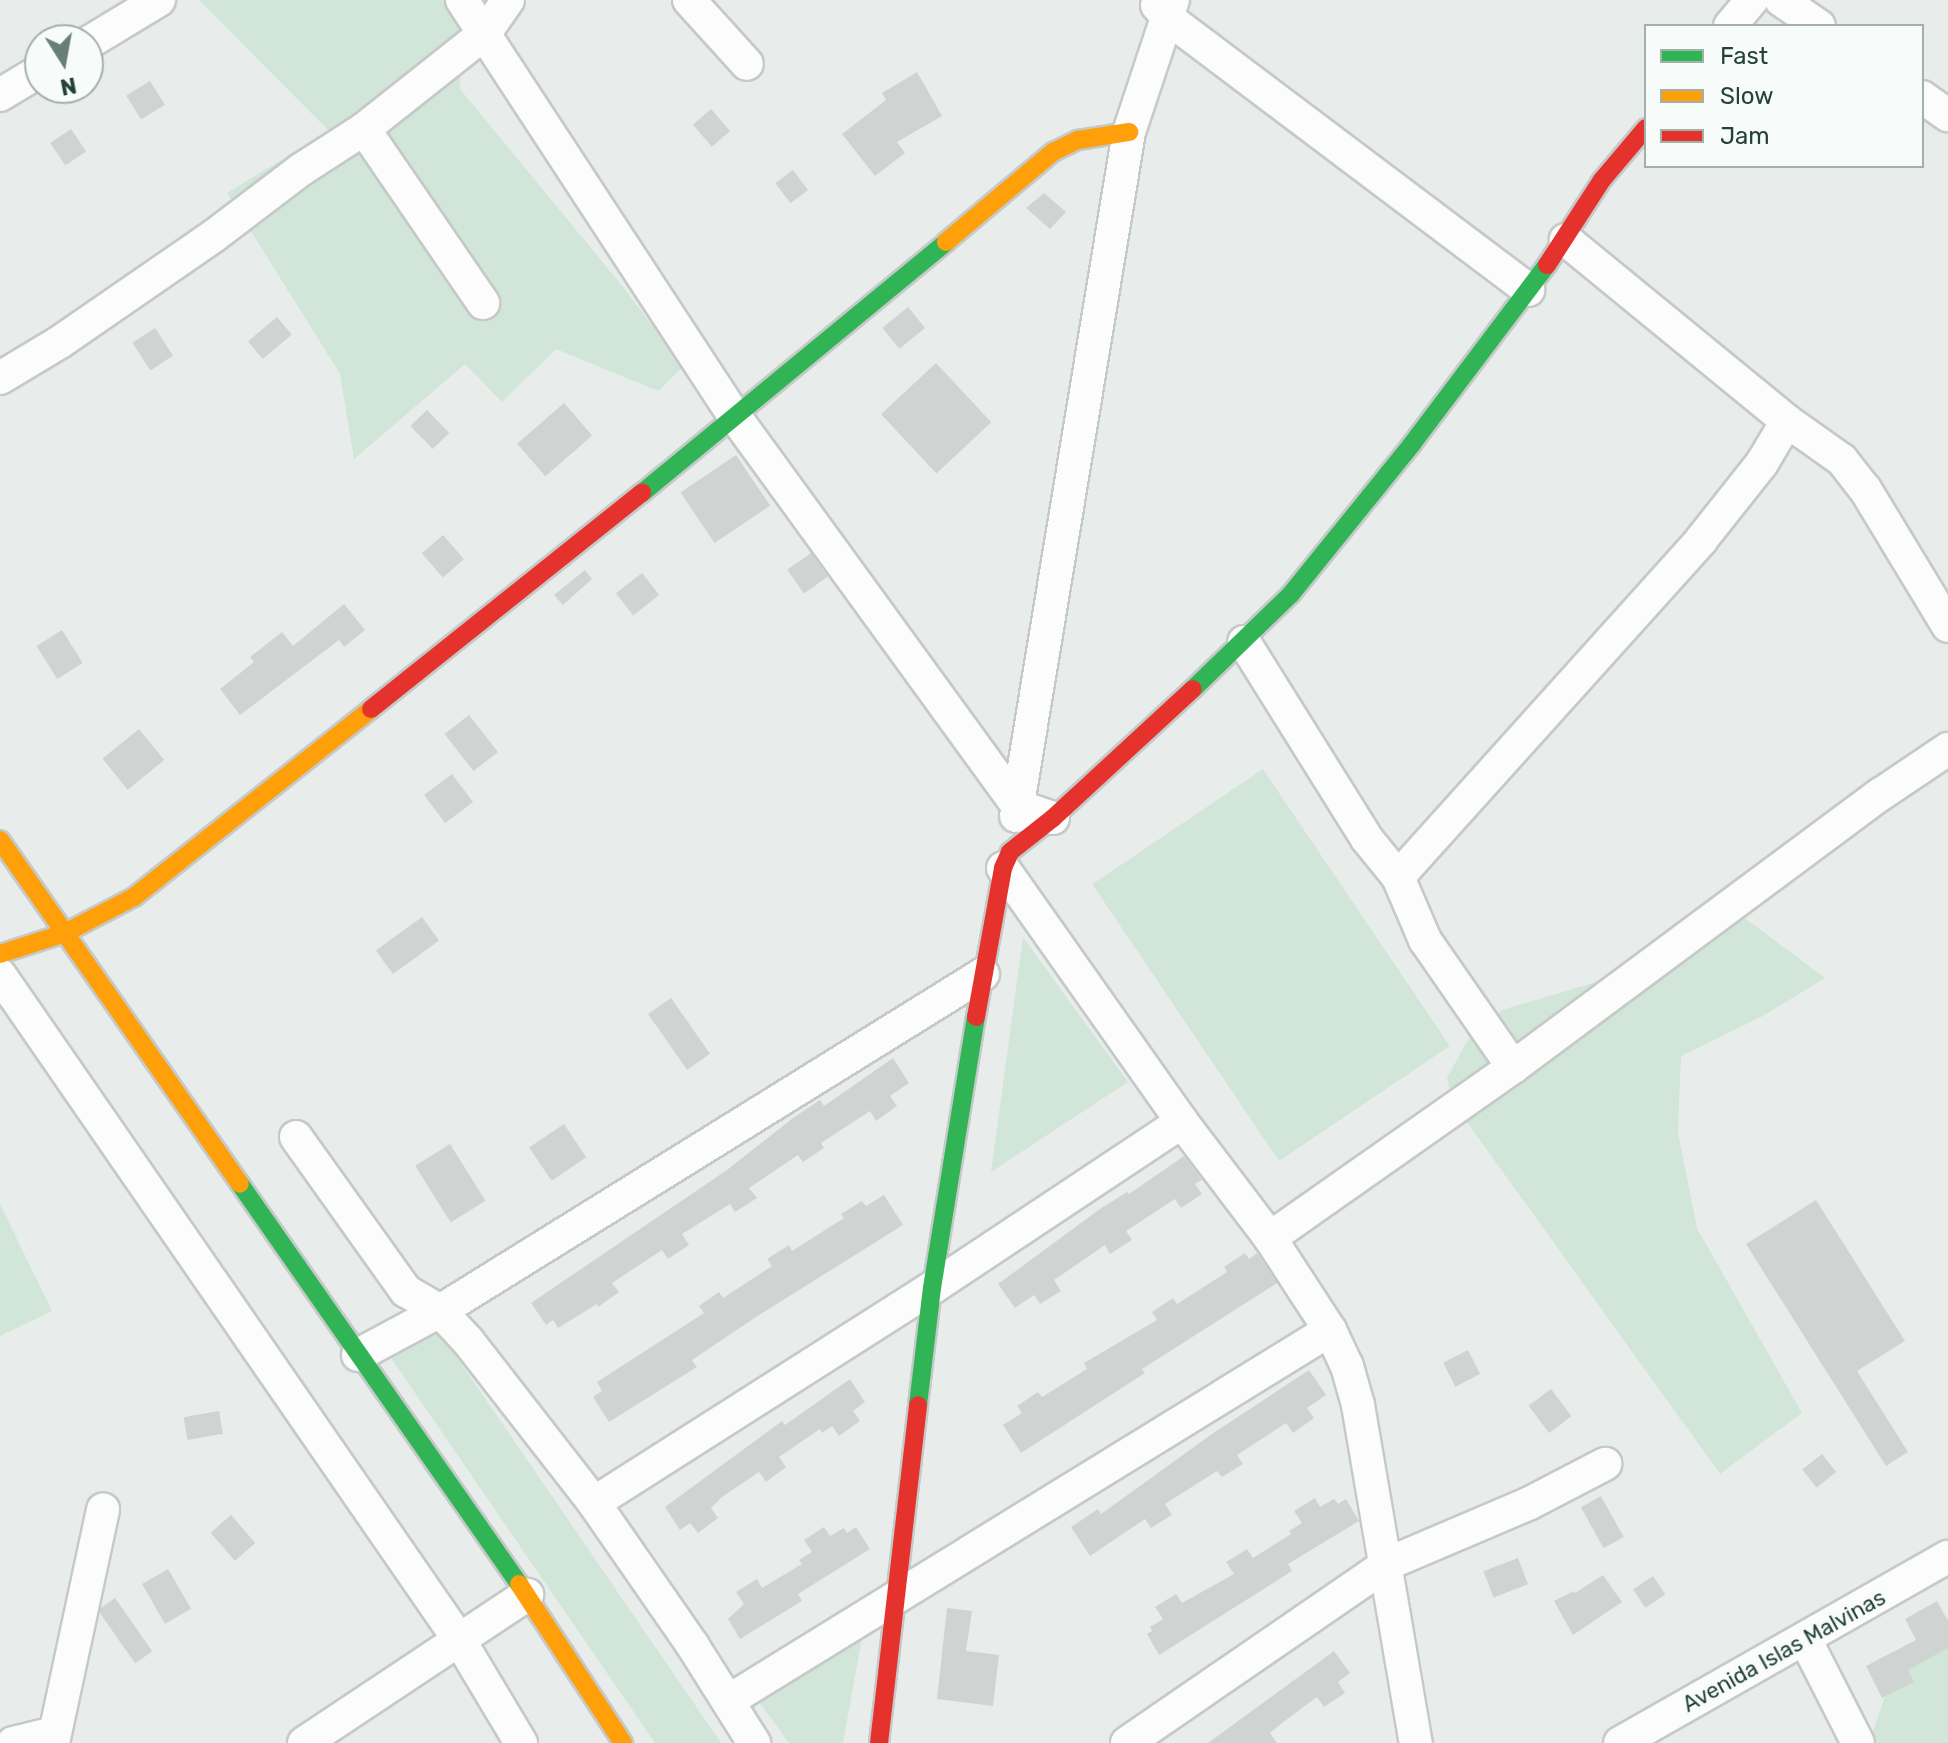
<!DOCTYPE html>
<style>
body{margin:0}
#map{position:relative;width:1948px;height:1743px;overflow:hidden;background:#e8edeb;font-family:Rubik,sans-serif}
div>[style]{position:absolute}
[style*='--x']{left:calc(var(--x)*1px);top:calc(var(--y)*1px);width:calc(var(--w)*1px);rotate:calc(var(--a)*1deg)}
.green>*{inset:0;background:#d1e6d8;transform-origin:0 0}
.building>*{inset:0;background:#cfd4d2;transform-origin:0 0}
.roads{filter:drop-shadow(2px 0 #c5cac8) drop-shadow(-2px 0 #c5cac8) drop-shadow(0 2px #c5cac8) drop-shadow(0 -2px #c5cac8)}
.street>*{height:32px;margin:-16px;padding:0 16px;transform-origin:16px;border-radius:16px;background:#fcfcfc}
.fast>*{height:18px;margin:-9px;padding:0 9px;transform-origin:9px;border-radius:9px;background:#30b455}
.slow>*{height:18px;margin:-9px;padding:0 9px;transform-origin:9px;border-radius:9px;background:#ff9f0a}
.jam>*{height:18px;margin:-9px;padding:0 9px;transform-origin:9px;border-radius:9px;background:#e5322d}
span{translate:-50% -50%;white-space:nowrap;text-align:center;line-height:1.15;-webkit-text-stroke:7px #f7fbf9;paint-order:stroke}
.street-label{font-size:22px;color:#24423a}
.legend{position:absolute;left:1644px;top:24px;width:280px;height:144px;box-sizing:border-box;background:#f7fbf9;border:2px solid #a3b1ad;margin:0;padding:10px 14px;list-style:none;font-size:24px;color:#24423a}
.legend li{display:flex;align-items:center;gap:16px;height:40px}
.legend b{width:40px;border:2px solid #a3b1ad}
.north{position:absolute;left:24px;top:24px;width:80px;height:80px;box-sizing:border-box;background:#f7fbf9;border:2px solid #a3b1ad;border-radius:50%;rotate:169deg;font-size:22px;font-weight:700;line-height:32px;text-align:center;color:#24423a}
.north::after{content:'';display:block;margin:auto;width:28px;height:36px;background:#697e78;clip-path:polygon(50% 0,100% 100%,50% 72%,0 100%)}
</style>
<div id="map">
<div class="green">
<div style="clip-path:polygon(199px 0,460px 0,460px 89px,624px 288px,683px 367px,658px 391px,556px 349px,502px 402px,465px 364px,354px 459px,340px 374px,227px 193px,329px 131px)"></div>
<div style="left:1263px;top:769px;width:334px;height:206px;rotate:56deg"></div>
<div style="clip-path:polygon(1738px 913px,1825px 978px,1763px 1016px,1681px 1056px,1678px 1133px,1697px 1228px,1802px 1413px,1720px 1474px,1454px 1104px,1447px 1078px,1467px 1041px,1502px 1010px,1687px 955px)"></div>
<div style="clip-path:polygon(1023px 937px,1128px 1082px,991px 1172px)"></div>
<div style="clip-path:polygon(0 1204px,52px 1311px,0 1336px)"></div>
<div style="clip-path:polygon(441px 1334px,721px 1743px,655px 1743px,391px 1358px,421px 1338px)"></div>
<div style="clip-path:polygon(1948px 1629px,1948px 1743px,1869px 1743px,1901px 1649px)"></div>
<div style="clip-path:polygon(862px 1638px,843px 1743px,789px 1743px,759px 1702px)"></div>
</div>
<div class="building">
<div style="clip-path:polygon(917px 72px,942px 116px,897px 142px,905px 153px,875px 176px,842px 134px,886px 100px,882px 93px)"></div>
<div style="left:150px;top:81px;width:28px;height:28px;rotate:58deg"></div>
<div style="left:711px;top:109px;width:29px;height:24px;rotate:49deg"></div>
<div style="left:71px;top:129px;width:27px;height:25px;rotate:56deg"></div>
<div style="left:793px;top:170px;width:25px;height:22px;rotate:53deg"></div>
<div style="clip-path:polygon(1044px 193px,1066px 212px,1050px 229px,1026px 208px)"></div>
<div style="left:908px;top:307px;width:27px;height:33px;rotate:51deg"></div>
<div style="left:277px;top:317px;width:23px;height:38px;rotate:50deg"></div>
<div style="left:155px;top:328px;width:33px;height:27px;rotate:57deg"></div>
<div style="left:936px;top:363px;width:81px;height:75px;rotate:47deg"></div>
<div style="left:564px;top:403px;width:43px;height:62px;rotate:49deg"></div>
<div style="left:427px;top:410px;width:32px;height:23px;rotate:46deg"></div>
<div style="left:736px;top:455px;width:61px;height:67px;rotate:56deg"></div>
<div style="left:443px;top:535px;width:32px;height:28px;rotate:49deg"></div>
<div style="left:811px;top:553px;width:29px;height:29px;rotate:55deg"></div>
<div style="clip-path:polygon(585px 570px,592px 579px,563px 605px,554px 595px)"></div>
<div style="left:642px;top:573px;width:28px;height:33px;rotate:52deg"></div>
<div style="clip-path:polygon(344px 604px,365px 630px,344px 647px,339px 640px,240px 715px,220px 689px,254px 662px,250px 657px,282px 632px,293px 646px)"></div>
<div style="left:62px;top:630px;width:39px;height:30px;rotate:58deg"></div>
<div style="left:469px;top:715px;width:47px;height:31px;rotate:52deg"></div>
<div style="left:139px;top:729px;width:40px;height:47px;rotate:51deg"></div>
<div style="left:452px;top:774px;width:35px;height:35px;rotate:53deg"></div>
<div style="left:422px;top:917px;width:29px;height:57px;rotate:54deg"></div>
<div style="left:671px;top:998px;width:68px;height:28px;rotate:55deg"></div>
<div style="clip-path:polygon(893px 1058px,909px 1083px,890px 1096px,897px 1106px,876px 1121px,870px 1111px,821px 1143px,824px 1148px,803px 1162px,798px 1155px,749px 1188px,757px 1198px,735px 1212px,730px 1204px,682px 1234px,689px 1245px,668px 1259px,662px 1250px,612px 1283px,619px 1292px,598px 1307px,597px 1304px,558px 1328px,553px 1320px,546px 1325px,531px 1303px,727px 1170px,793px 1118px,820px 1100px,824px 1106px)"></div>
<div style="left:564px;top:1124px;width:40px;height:42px;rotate:56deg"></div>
<div style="left:450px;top:1144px;width:67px;height:41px;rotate:58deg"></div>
<div style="clip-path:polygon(1184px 1156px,1202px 1180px,1195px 1184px,1202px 1194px,1181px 1208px,1175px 1199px,1126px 1231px,1132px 1240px,1110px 1254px,1105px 1245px,1054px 1280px,1061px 1291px,1040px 1304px,1034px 1295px,1015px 1308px,998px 1284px,1100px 1209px,1127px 1192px,1129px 1194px)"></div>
<div style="clip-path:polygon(884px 1195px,903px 1225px,759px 1315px,692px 1360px,697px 1367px,609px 1422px,593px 1397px,602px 1391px,597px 1382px,704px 1313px,699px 1306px,719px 1292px,723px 1298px,772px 1266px,767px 1259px,789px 1245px,792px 1251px,844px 1218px,841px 1214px,862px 1201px,866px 1206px)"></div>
<div style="clip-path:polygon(1816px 1200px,1905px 1341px,1857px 1371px,1908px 1452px,1886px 1466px,1746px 1244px)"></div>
<div style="clip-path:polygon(1245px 1253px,1249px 1259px,1257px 1253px,1277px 1283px,1142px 1369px,1145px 1373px,1021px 1453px,1003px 1425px,1022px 1413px,1017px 1406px,1038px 1392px,1042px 1397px,1087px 1369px,1084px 1363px,1157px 1320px,1152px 1312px,1173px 1298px,1177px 1304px,1227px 1272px,1224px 1267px)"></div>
<div style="left:1468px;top:1350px;width:27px;height:28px;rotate:63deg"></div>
<div style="clip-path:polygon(1309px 1370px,1326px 1395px,1307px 1408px,1314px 1418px,1293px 1433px,1286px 1423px,1237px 1455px,1243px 1464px,1222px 1477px,1217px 1471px,1165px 1504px,1172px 1515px,1151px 1528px,1145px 1519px,1090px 1556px,1071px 1527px,1098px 1509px,1101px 1514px,1212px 1434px)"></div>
<div style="clip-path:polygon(850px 1379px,865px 1402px,853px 1411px,860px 1421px,839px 1436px,832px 1426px,822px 1433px,820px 1429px,779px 1457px,786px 1467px,766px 1482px,759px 1472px,722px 1497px,711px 1508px,718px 1518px,698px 1533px,690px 1523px,680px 1530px,665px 1507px,782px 1421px,785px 1425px)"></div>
<div style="left:1551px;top:1389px;width:34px;height:28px;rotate:53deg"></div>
<div style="left:219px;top:1411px;width:23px;height:36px;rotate:80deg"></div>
<div style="left:1822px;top:1454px;width:23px;height:25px;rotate:52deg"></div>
<div style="left:1601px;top:1496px;width:47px;height:23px;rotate:61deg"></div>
<div style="clip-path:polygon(1315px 1498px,1320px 1507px,1334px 1499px,1338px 1504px,1346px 1499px,1359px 1521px,1288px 1564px,1292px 1571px,1159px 1655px,1147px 1634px,1152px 1631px,1150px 1627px,1163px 1619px,1155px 1607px,1176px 1594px,1182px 1603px,1234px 1574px,1226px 1562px,1247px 1549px,1253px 1558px,1291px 1534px,1289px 1531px,1302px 1523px,1294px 1511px)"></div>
<div style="left:231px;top:1515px;width:37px;height:27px;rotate:49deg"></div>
<div style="clip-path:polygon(824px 1527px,830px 1536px,844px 1528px,847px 1533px,856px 1527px,870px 1549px,798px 1594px,802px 1601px,740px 1639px,728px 1619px,744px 1604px,736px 1592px,757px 1579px,762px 1588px,802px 1564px,799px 1560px,812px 1552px,804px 1540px)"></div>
<div style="left:1518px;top:1558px;width:28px;height:37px;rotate:69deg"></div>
<div style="left:168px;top:1569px;width:46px;height:30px;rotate:60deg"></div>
<div style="clip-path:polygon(1603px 1575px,1622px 1602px,1573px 1635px,1554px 1601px,1574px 1591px,1575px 1593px)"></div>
<div style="left:1653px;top:1576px;width:22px;height:24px;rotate:56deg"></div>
<div style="left:115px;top:1598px;width:65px;height:21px;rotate:55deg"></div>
<div style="clip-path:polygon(1937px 1601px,1948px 1621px,1948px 1648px,1908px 1670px,1914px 1682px,1882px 1698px,1866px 1666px,1916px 1640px,1905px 1619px)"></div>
<div style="clip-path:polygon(947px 1608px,972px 1611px,966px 1651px,999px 1655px,993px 1706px,937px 1699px)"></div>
<div style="clip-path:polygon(1334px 1651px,1350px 1673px,1338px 1682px,1345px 1693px,1324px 1707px,1317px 1697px,1282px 1723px,1270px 1733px,1277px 1743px,1208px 1743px)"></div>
</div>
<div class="roads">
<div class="street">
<div style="--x:462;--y:0;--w:500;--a:56.8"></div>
<div style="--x:736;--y:418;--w:480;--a:54"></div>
<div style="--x:1018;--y:806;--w:37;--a:19"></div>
<div style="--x:689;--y:0;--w:86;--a:47.8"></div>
<div style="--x:1781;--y:0;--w:46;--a:34.4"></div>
<div style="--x:1157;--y:5;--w:18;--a:49"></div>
<div style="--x:1169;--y:19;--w:450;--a:37"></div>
<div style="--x:1730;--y:26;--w:34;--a:-50"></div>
<div style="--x:88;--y:43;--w:83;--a:-31.2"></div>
<div style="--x:0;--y:95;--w:47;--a:-31"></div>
<div style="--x:1922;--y:97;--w:32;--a:35"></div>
<div style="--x:364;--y:129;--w:211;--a:55.6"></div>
<div style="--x:0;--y:378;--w:70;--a:-31"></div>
<div style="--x:60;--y:342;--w:188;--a:-34.6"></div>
<div style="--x:215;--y:235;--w:109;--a:-37.2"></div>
<div style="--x:302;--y:169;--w:74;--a:-32.8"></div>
<div style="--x:364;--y:129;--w:154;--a:-38.4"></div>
<div style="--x:485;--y:33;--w:40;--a:-55.1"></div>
<div style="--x:1787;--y:421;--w:67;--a:35.3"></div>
<div style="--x:1842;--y:460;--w:37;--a:52"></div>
<div style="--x:1865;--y:489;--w:160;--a:58.8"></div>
<div style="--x:1244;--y:642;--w:232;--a:58"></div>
<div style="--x:1367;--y:839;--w:49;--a:50.8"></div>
<div style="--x:1398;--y:877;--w:69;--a:66.8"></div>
<div style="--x:1425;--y:940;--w:155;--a:55.3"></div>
<div style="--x:1016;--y:816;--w:693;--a:-80.62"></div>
<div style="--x:1129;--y:132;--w:139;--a:-71.6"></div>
<div style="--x:1003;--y:868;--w:311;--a:54.8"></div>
<div style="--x:1182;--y:1122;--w:146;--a:52.8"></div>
<div style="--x:1270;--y:1238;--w:110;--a:56.9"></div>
<div style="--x:1330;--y:1330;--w:40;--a:65"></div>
<div style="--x:1347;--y:1366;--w:41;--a:74.2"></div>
<div style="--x:1358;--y:1405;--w:343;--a:80.3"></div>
<div style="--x:1398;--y:877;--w:453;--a:-48"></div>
<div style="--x:1701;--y:540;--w:98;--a:-51.6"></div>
<div style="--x:1762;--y:463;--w:49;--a:-59.2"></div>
<div style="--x:1787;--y:421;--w:286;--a:-140.7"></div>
<div style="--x:0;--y:975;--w:809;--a:55.37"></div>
<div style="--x:460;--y:1641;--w:119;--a:59.1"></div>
<div style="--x:296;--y:1137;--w:189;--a:54.5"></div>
<div style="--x:406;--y:1291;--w:39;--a:30"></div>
<div style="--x:440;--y:1311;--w:41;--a:47"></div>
<div style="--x:468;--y:1341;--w:205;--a:52.1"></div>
<div style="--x:594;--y:1503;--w:174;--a:55.3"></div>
<div style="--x:693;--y:1646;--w:115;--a:57.8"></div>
<div style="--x:1270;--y:1238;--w:297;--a:-35.1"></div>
<div style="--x:1513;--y:1067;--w:458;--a:-36.6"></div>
<div style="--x:1881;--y:794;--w:81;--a:-33.9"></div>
<div style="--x:358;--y:1355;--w:93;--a:-28.2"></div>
<div style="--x:440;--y:1311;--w:639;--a:-31.82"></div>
<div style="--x:594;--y:1503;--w:401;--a:-32.5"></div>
<div style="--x:932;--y:1288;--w:300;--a:-33.6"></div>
<div style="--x:1806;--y:1641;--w:114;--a:63"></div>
<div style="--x:728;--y:1701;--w:707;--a:-31.64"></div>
<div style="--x:13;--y:1743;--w:42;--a:-13.7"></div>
<div style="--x:53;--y:1743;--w:239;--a:-77.9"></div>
<div style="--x:304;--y:1743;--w:268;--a:-33.6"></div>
<div style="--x:1127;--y:1743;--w:316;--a:-34.5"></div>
<div style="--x:1387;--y:1564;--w:155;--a:-23.1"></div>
<div style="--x:1530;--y:1503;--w:85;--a:-27.5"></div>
<div style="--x:1620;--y:1743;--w:377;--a:-29.6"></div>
</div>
<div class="fast">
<div style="--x:642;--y:493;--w:394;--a:-39.5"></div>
<div style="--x:1193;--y:689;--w:136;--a:-44.1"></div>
<div style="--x:1291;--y:594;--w:193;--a:-51.1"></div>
<div style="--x:1412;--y:444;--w:224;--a:-53"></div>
<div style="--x:240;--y:1184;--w:488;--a:55.1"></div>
<div style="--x:918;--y:1405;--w:118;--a:-83.2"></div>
<div style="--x:932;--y:1288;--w:275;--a:-80.8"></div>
</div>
<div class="slow">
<div style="--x:946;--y:242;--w:140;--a:-40.1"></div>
<div style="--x:1053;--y:152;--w:28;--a:-26"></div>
<div style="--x:1078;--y:140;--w:52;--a:-8.9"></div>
<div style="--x:0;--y:840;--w:419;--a:55.1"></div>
<div style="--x:0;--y:954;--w:68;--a:-17.9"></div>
<div style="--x:65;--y:933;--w:78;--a:-27.6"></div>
<div style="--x:134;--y:897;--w:303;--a:-38.4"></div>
<div style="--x:519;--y:1584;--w:190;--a:56.8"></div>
</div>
<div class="jam">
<div style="--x:1547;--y:265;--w:101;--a:-57.1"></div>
<div style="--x:1602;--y:180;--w:68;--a:-49.8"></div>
<div style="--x:371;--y:709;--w:347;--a:-38.6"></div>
<div style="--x:976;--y:1017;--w:151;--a:-79.7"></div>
<div style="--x:1003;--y:868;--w:17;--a:-66"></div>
<div style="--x:1010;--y:852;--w:55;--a:-38.3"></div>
<div style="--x:1053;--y:818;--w:190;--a:-42.7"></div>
<div style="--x:879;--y:1743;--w:340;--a:-83.4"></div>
</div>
</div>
<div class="street-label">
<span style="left:1784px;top:1651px;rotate:-29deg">Avenida Islas Malvinas</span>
</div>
<ul class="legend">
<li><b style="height:10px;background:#30b455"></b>Fast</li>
<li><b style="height:10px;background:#ff9f0a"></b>Slow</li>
<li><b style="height:10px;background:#e5322d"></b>Jam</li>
</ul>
<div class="north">N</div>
</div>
